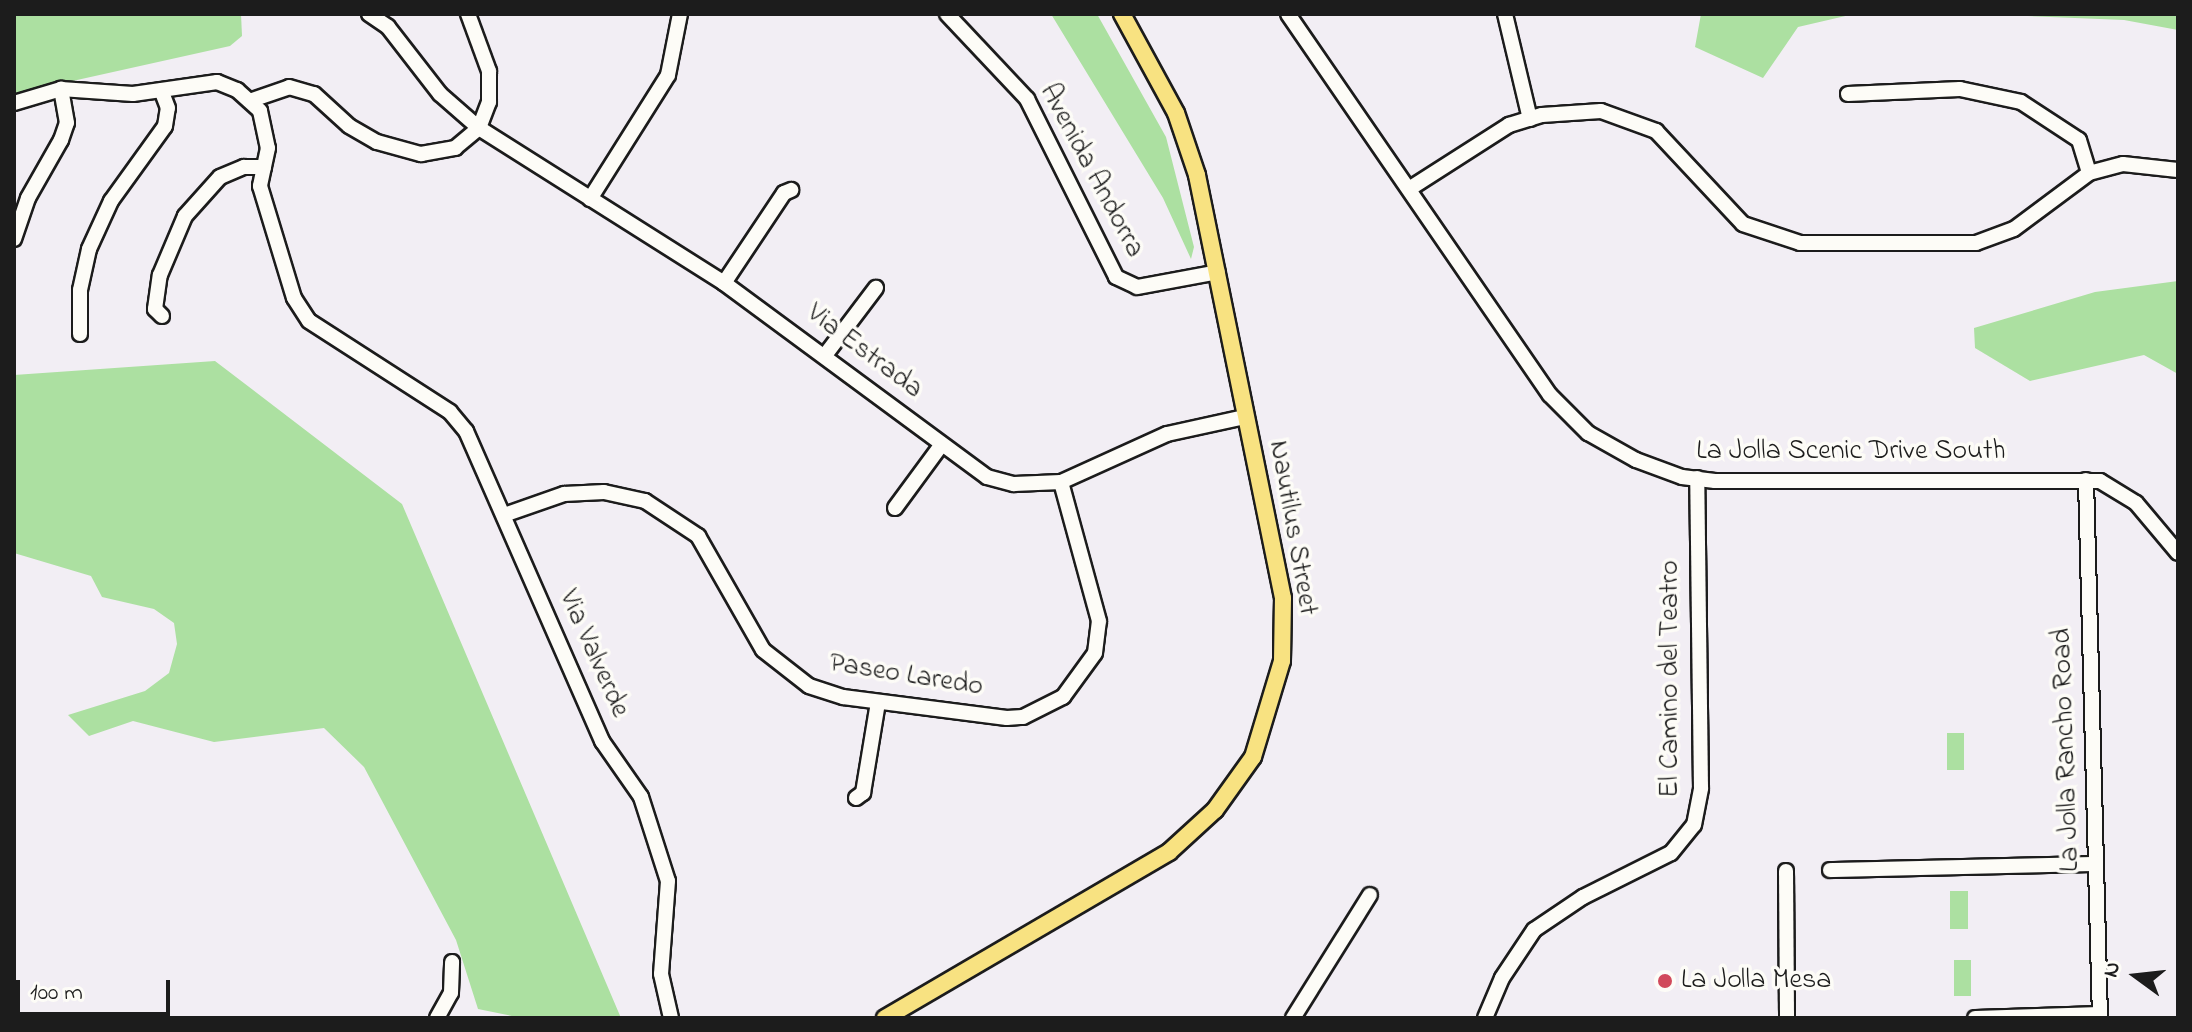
<!DOCTYPE html>
<style>
body{margin:0}
#map{position:relative;width:2192px;height:1032px;overflow:hidden;background:#f2eef4;font-family:"Indie Flower",sans-serif}
div>[style]{position:absolute}
[style*='--x']{left:calc(var(--x)*1px);top:calc(var(--y)*1px);width:calc(var(--w)*1px);rotate:calc(var(--a)*1deg)}
.green>*{inset:0;background:#ace0a1;transform-origin:0 0}
.roads{filter:drop-shadow(2px 0 #1c1c1c) drop-shadow(-2px 0 #1c1c1c) drop-shadow(0 2px #1c1c1c) drop-shadow(0 -2px #1c1c1c)}
.minor>*{height:14px;margin:-7px;padding:0 7px;transform-origin:7px;border-radius:7px;background:#fdfcf7}
.major>*{height:16px;margin:-8px;padding:0 8px;transform-origin:8px;border-radius:8px;background:#f8e281}
.dots>*{width:22px;height:22px;translate:-50% -50%;box-sizing:border-box;border:4px solid #fdfcf7;border-radius:50%}
span{translate:-50% -50%;white-space:nowrap;text-align:center;line-height:1.15;-webkit-text-stroke:7px #fdfcf7;paint-order:stroke}
.street-label{font-size:28px;color:#1c1c1c}
.poi-label{font-size:28px;color:#1c1c1c}
.left{translate:0 -50%;text-align:left}
.frame{position:absolute;inset:0;border:16px solid #1c1c1c;pointer-events:none}
.north{position:absolute;left:2096px;top:936px;width:80px;height:80px;-webkit-text-stroke:6px #fdfcf7;paint-order:stroke;rotate:285deg;font-size:22px;font-weight:700;line-height:32px;text-align:center;color:#1c1c1c}
.north::after{content:'';display:block;margin:auto;width:28px;height:36px;background:#1c1c1c;clip-path:polygon(50% 0,100% 100%,50% 72%,0 100%)}
.scale{position:absolute;left:16px;top:980px;width:154px;height:36px;box-sizing:border-box;border:4px solid #1c1c1c;border-top:0;padding-left:10px;font-size:24px;line-height:28px;white-space:nowrap;color:#1c1c1c;-webkit-text-stroke:6px #fdfcf7;paint-order:stroke}
</style>
<div id="map">
<div class="green">
<div style="clip-path:polygon(14px 14px,241px 14px,242px 36px,230px 46px,14px 94px)"></div>
<div style="clip-path:polygon(1051px 14px,1097px 14px,1166px 137px,1194px 247px,1191px 259px,1163px 198px)"></div>
<div style="clip-path:polygon(1701px 14px,1854px 14px,1798px 27px,1763px 78px,1695px 47px)"></div>
<div style="clip-path:polygon(1977px 14px,2178px 14px,2178px 30px,2124px 20px)"></div>
<div style="clip-path:polygon(2178px 281px,2178px 374px,2144px 355px,2030px 381px,1975px 348px,1974px 328px,2095px 292px)"></div>
<div style="clip-path:polygon(215px 361px,402px 504px,621px 1018px,522px 1018px,478px 1009px,456px 940px,364px 767px,324px 728px,214px 742px,133px 721px,89px 736px,68px 715px,145px 691px,169px 673px,177px 644px,174px 623px,154px 609px,102px 597px,91px 576px,14px 553px,14px 375px)"></div>
<div style="left:1947px;top:733px;width:17px;height:37px"></div>
<div style="left:1968px;top:891px;width:38px;height:18px;rotate:90deg"></div>
<div style="left:1971px;top:960px;width:36px;height:17px;rotate:90deg"></div>
</div>
<div class="roads">
<div class="minor">
<div style="--x:369;--y:14;--w:23;--a:34"></div>
<div style="--x:388;--y:27;--w:85;--a:52.2"></div>
<div style="--x:440;--y:94;--w:52;--a:41.1"></div>
<div style="--x:479;--y:128;--w:290;--a:32.3"></div>
<div style="--x:724;--y:283;--w:327;--a:36.4"></div>
<div style="--x:987;--y:477;--w:28;--a:15"></div>
<div style="--x:1014;--y:484;--w:47;--a:-2.4"></div>
<div style="--x:1061;--y:482;--w:116;--a:-24.4"></div>
<div style="--x:1167;--y:434;--w:80;--a:-12.3"></div>
<div style="--x:947;--y:14;--w:117;--a:46.7"></div>
<div style="--x:1027;--y:99;--w:199;--a:63.4"></div>
<div style="--x:1116;--y:277;--w:23;--a:25"></div>
<div style="--x:1137;--y:287;--w:82;--a:-10.5"></div>
<div style="--x:1288;--y:14;--w:462;--a:55.5"></div>
<div style="--x:1550;--y:395;--w:54;--a:45"></div>
<div style="--x:1588;--y:433;--w:55;--a:29.4"></div>
<div style="--x:1636;--y:460;--w:49;--a:20.3"></div>
<div style="--x:1682;--y:477;--w:33;--a:7"></div>
<div style="--x:1715;--y:481;--w:385;--a:0"></div>
<div style="--x:2100;--y:481;--w:42;--a:31.4"></div>
<div style="--x:2136;--y:503;--w:65;--a:50"></div>
<div style="--x:1505;--y:14;--w:108;--a:76.6"></div>
<div style="--x:1848;--y:94;--w:112;--a:-2.6"></div>
<div style="--x:1960;--y:89;--w:62;--a:12"></div>
<div style="--x:2021;--y:102;--w:69;--a:33.2"></div>
<div style="--x:2079;--y:140;--w:34;--a:73"></div>
<div style="--x:252;--y:100;--w:39;--a:-19"></div>
<div style="--x:289;--y:87;--w:26;--a:16"></div>
<div style="--x:314;--y:94;--w:47;--a:42.4"></div>
<div style="--x:349;--y:126;--w:32;--a:30"></div>
<div style="--x:377;--y:142;--w:46;--a:15.3"></div>
<div style="--x:421;--y:154;--w:35;--a:-10"></div>
<div style="--x:455;--y:148;--w:31;--a:-40"></div>
<div style="--x:479;--y:128;--w:28;--a:-69"></div>
<div style="--x:489;--y:102;--w:31;--a:-90"></div>
<div style="--x:489;--y:71;--w:61;--a:-110.2"></div>
<div style="--x:14;--y:103;--w:49;--a:-16.6"></div>
<div style="--x:61;--y:89;--w:72;--a:4"></div>
<div style="--x:133;--y:94;--w:85;--a:-8.1"></div>
<div style="--x:217;--y:82;--w:22;--a:22"></div>
<div style="--x:237;--y:90;--w:31;--a:42"></div>
<div style="--x:260;--y:111;--w:38;--a:78"></div>
<div style="--x:268;--y:148;--w:39;--a:102"></div>
<div style="--x:260;--y:186;--w:117;--a:73.1"></div>
<div style="--x:294;--y:298;--w:27;--a:57"></div>
<div style="--x:309;--y:321;--w:168;--a:32.8"></div>
<div style="--x:450;--y:412;--w:25;--a:50"></div>
<div style="--x:466;--y:431;--w:339;--a:66.3"></div>
<div style="--x:602;--y:741;--w:68;--a:55.1"></div>
<div style="--x:641;--y:797;--w:88;--a:72.2"></div>
<div style="--x:668;--y:881;--w:93;--a:94.3"></div>
<div style="--x:661;--y:974;--w:45;--a:77.2"></div>
<div style="--x:1409;--y:189;--w:119;--a:-32.6"></div>
<div style="--x:1509;--y:125;--w:34;--a:-17"></div>
<div style="--x:1542;--y:115;--w:59;--a:-3.9"></div>
<div style="--x:1601;--y:111;--w:59;--a:20"></div>
<div style="--x:1656;--y:131;--w:127;--a:46.9"></div>
<div style="--x:1743;--y:224;--w:60;--a:18.4"></div>
<div style="--x:1800;--y:243;--w:176;--a:0"></div>
<div style="--x:1976;--y:243;--w:40;--a:-20.2"></div>
<div style="--x:2014;--y:229;--w:94;--a:-36.7"></div>
<div style="--x:2089;--y:173;--w:35;--a:-15"></div>
<div style="--x:2123;--y:164;--w:55;--a:6.2"></div>
<div style="--x:590;--y:199;--w:146;--a:-57.8"></div>
<div style="--x:668;--y:75;--w:62;--a:-78.9"></div>
<div style="--x:14;--y:239;--w:43;--a:-71.1"></div>
<div style="--x:28;--y:198;--w:67;--a:-60.4"></div>
<div style="--x:61;--y:140;--w:18;--a:-71"></div>
<div style="--x:67;--y:123;--w:35;--a:-100"></div>
<div style="--x:724;--y:283;--w:108;--a:-56.3"></div>
<div style="--x:784;--y:193;--w:8;--a:-23"></div>
<div style="--x:162;--y:316;--w:10;--a:-135"></div>
<div style="--x:155;--y:309;--w:34;--a:-82"></div>
<div style="--x:160;--y:275;--w:64;--a:-67"></div>
<div style="--x:185;--y:216;--w:52;--a:-48.1"></div>
<div style="--x:220;--y:177;--w:26;--a:-23"></div>
<div style="--x:244;--y:167;--w:20;--a:0"></div>
<div style="--x:80;--y:334;--w:44;--a:-90"></div>
<div style="--x:80;--y:290;--w:42;--a:-77.6"></div>
<div style="--x:89;--y:249;--w:53;--a:-65.4"></div>
<div style="--x:111;--y:201;--w:92;--a:-54.2"></div>
<div style="--x:165;--y:126;--w:18;--a:-81"></div>
<div style="--x:168;--y:108;--w:19;--a:-111"></div>
<div style="--x:826;--y:354;--w:83;--a:-52.9"></div>
<div style="--x:2086;--y:480;--w:538;--a:88.51"></div>
<div style="--x:895;--y:508;--w:79;--a:-53.7"></div>
<div style="--x:504;--y:515;--w:64;--a:-19.3"></div>
<div style="--x:564;--y:494;--w:40;--a:-2.9"></div>
<div style="--x:604;--y:492;--w:42;--a:12.4"></div>
<div style="--x:645;--y:501;--w:64;--a:33.4"></div>
<div style="--x:698;--y:536;--w:131;--a:60.3"></div>
<div style="--x:763;--y:650;--w:58;--a:38"></div>
<div style="--x:809;--y:686;--w:36;--a:18"></div>
<div style="--x:843;--y:697;--w:165;--a:7.3"></div>
<div style="--x:1007;--y:718;--w:16;--a:-4"></div>
<div style="--x:1023;--y:717;--w:45;--a:-26.6"></div>
<div style="--x:1063;--y:697;--w:54;--a:-54"></div>
<div style="--x:1095;--y:653;--w:32;--a:-83"></div>
<div style="--x:1099;--y:621;--w:144;--a:-105.3"></div>
<div style="--x:856;--y:798;--w:9;--a:-36"></div>
<div style="--x:863;--y:793;--w:92;--a:-80.6"></div>
<div style="--x:1830;--y:870;--w:266;--a:-1.3"></div>
<div style="--x:1786;--y:871;--w:147;--a:89.6"></div>
<div style="--x:437;--y:1018;--w:29;--a:-61"></div>
<div style="--x:451;--y:993;--w:31;--a:-88"></div>
<div style="--x:1293;--y:1018;--w:145;--a:-58"></div>
<div style="--x:1485;--y:1018;--w:43;--a:-67"></div>
<div style="--x:1502;--y:978;--w:58;--a:-56.3"></div>
<div style="--x:1534;--y:930;--w:59;--a:-34"></div>
<div style="--x:1583;--y:897;--w:98;--a:-26.6"></div>
<div style="--x:1671;--y:853;--w:36;--a:-51"></div>
<div style="--x:1694;--y:825;--w:38;--a:-79"></div>
<div style="--x:1701;--y:788;--w:310;--a:-90.7"></div>
<div style="--x:1975;--y:1018;--w:125;--a:-1.8"></div>
</div>
<div class="major">
<div style="--x:885;--y:1018;--w:329;--a:-30.3"></div>
<div style="--x:1169;--y:852;--w:62;--a:-42.4"></div>
<div style="--x:1215;--y:810;--w:65;--a:-54.4"></div>
<div style="--x:1253;--y:757;--w:100;--a:-73.2"></div>
<div style="--x:1282;--y:661;--w:63;--a:-89.1"></div>
<div style="--x:1283;--y:598;--w:432;--a:-101.5"></div>
<div style="--x:1197;--y:175;--w:65;--a:-108.7"></div>
<div style="--x:1176;--y:113;--w:113;--a:-118.6"></div>
</div>
</div>
<div class="dots">
<div style="left:1665px;top:981px;background:#d1495b"></div>
</div>
<div class="street-label">
<span style="left:1091px;top:171px;rotate:62deg">Avenida Andorra</span>
<span style="left:864px;top:352px;rotate:37deg">Via Estrada</span>
<span style="left:1851px;top:452px">La Jolla Scenic Drive South</span>
<span style="left:1292px;top:528px;rotate:80deg">Nautilus Street</span>
<span style="left:593px;top:654px;rotate:66deg">Via Valverde</span>
<span style="left:906px;top:676px;rotate:9deg">Paseo Laredo</span>
<span style="left:1671px;top:679px;rotate:-90deg">El Camino del Teatro</span>
<span style="left:2067px;top:750px;rotate:-92deg">La Jolla Rancho Road</span>
</div>
<div class="poi-label">
<span class="left" style="left:1681px;top:981px">La Jolla Mesa</span>
</div>
<div class="frame"></div>
<div class="north">N</div>
<div class="scale">100 m</div>
</div>
